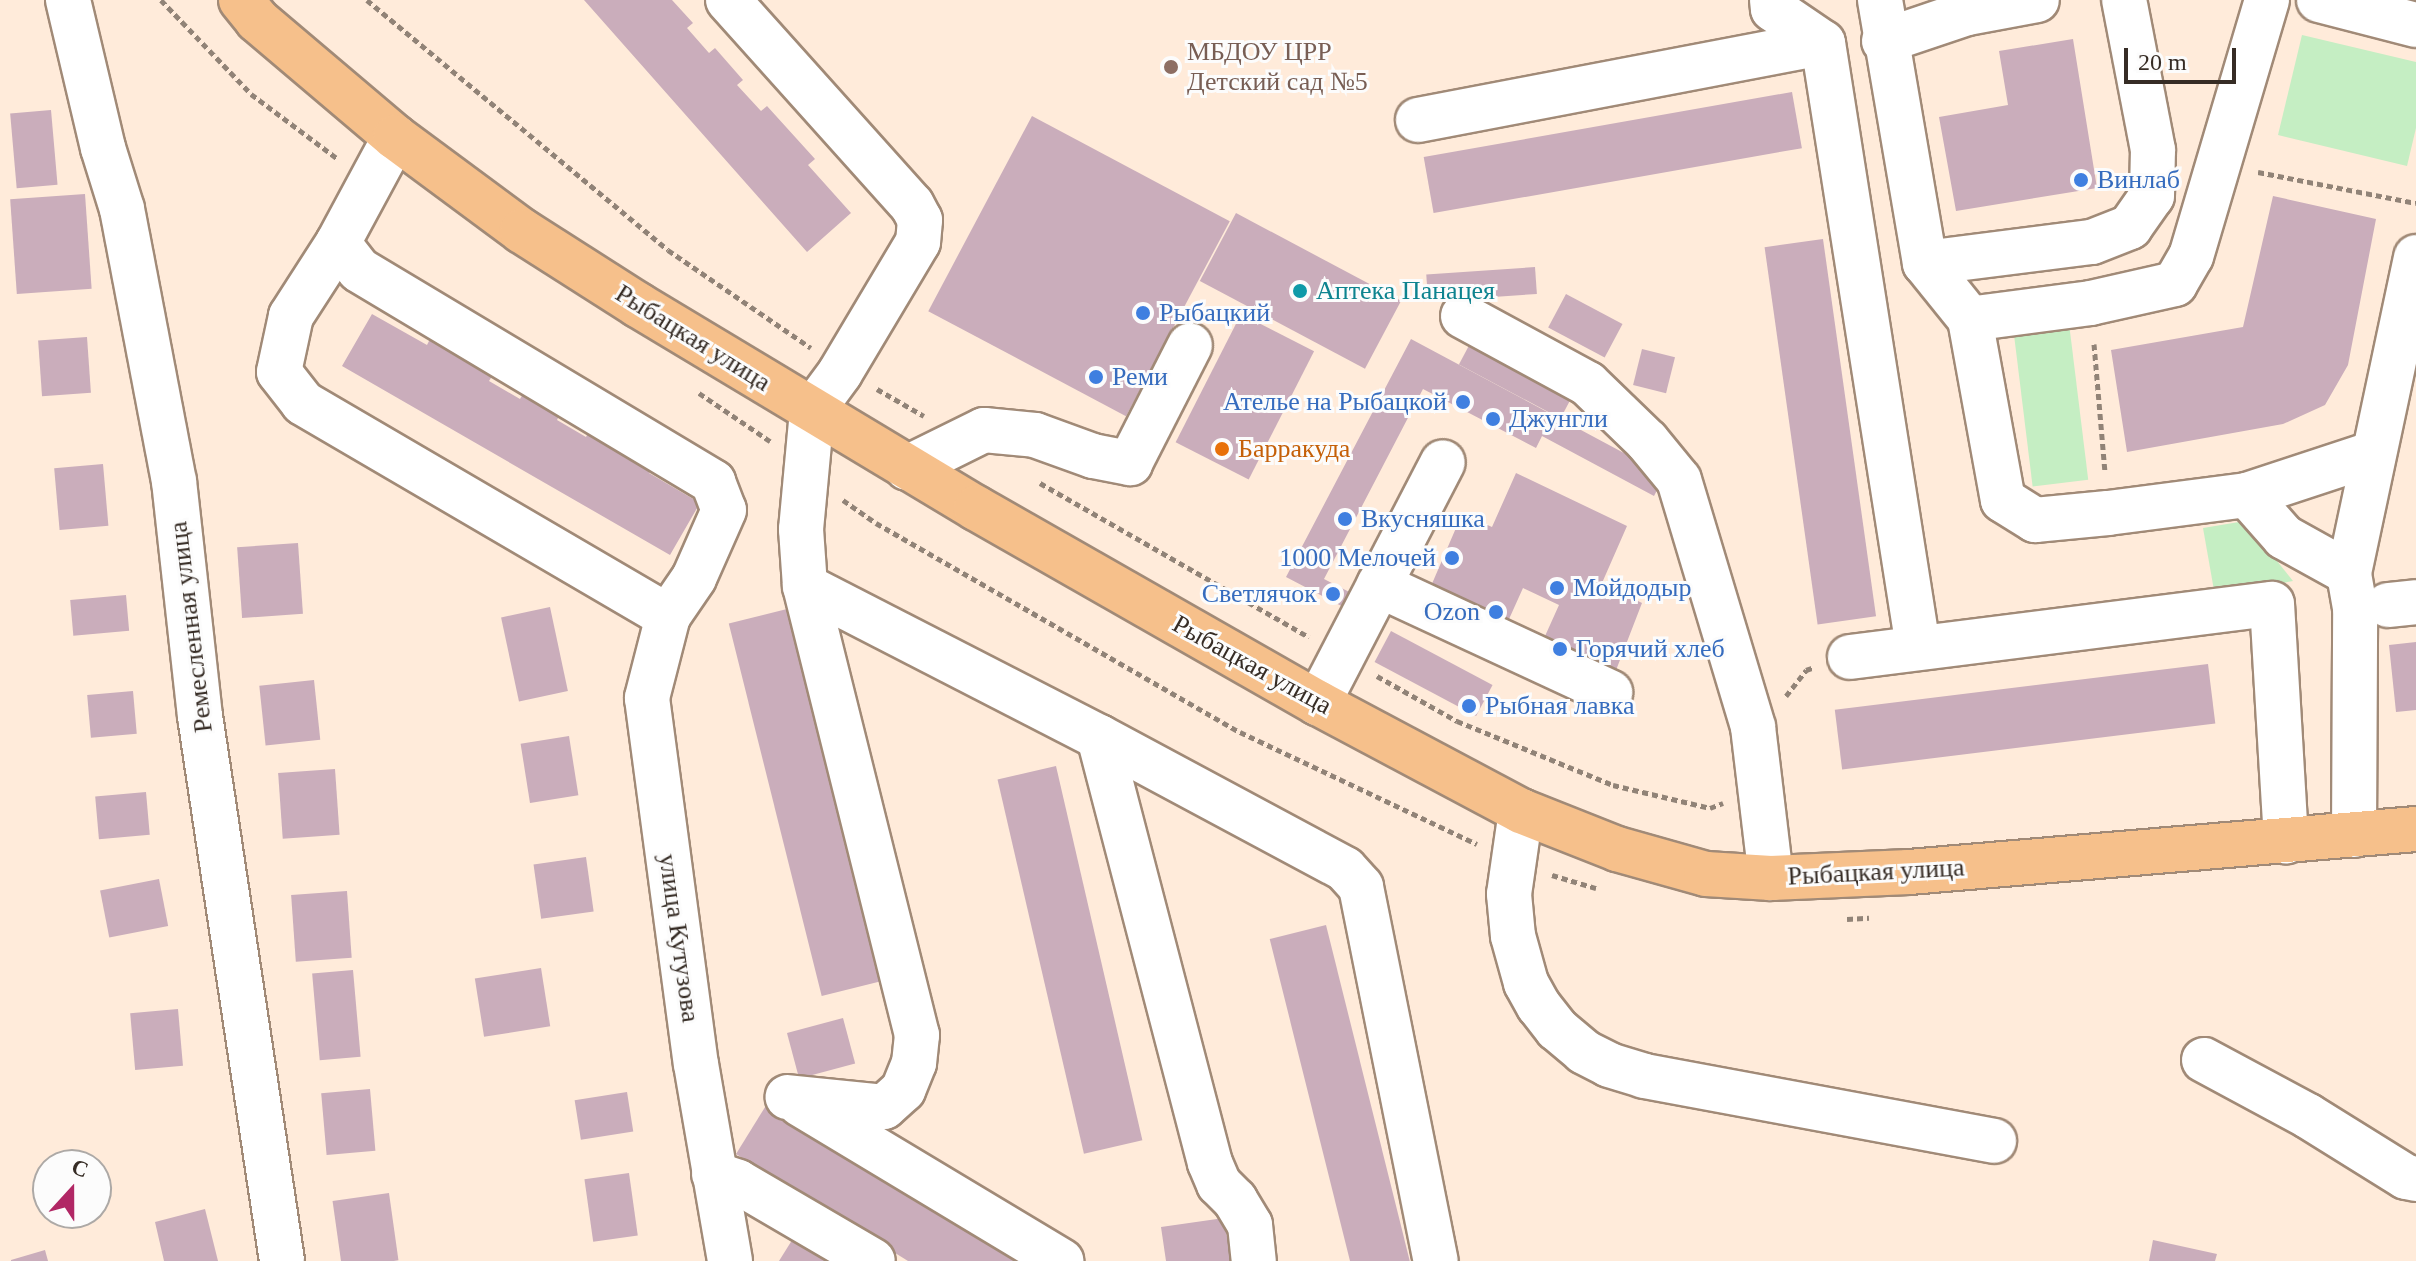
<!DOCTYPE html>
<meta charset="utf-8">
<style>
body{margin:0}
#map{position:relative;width:2416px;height:1261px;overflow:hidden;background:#ffebda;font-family:Georgia,serif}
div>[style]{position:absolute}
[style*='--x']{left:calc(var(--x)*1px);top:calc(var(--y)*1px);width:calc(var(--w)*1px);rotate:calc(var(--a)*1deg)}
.green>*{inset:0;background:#c5eec3;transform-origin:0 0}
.building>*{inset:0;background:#caadbb;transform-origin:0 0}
.path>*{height:5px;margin-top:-2.5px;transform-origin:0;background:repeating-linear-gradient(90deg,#918377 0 6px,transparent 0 10px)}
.roads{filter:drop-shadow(2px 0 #a18a77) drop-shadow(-2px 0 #a18a77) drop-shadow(0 2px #a18a77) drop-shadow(0 -2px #a18a77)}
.minor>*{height:44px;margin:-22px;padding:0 22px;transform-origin:22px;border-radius:22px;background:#fff}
.major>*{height:44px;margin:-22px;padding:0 22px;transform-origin:22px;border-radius:22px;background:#f6c08b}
.dots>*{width:22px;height:22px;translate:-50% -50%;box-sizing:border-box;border:4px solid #fcfcfc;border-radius:50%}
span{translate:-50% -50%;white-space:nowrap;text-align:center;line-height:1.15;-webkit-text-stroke:6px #fcfcfc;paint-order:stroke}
.education-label{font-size:26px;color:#785e54}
.left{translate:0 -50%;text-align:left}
.shop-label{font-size:26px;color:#366cbe}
.right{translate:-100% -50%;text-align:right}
.culture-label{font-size:26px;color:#0d838f}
.street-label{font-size:26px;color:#362c25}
.food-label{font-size:26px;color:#c56008}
.north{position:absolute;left:32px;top:1149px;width:80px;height:80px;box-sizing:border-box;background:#fcfcfc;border:2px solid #ada9a6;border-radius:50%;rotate:21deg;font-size:22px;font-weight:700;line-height:32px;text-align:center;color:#362c25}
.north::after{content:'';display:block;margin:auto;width:28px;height:36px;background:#b12765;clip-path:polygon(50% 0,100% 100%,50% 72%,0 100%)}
.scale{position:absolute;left:2124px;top:48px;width:112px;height:36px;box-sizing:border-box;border:4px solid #362c25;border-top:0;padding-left:10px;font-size:24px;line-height:28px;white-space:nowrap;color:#362c25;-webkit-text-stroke:6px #fcfcfc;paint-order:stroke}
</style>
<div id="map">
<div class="green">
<div style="clip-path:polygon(2302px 35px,2416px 62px,2416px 128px,2407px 166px,2278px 135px)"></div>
<div style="left:2068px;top:315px;width:166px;height:56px;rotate:83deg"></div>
<div style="clip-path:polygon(2245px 521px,2293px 581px,2215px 596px,2203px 528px)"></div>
</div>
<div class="building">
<div style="clip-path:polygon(584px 0,672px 0,693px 23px,687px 28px,709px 53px,715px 48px,743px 80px,737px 85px,761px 111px,767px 106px,815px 159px,808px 165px,851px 213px,807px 252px)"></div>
<div style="clip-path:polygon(2073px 39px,2097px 188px,1956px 211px,1939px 117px,2008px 105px,1999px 51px)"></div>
<div style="left:1792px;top:92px;width:57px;height:374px;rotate:80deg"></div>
<div style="left:51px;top:110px;width:75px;height:41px;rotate:85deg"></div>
<div style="left:1032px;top:116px;width:224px;height:221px;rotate:28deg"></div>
<div style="left:85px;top:194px;width:95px;height:75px;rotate:86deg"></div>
<div style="clip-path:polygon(2273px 196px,2376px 219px,2348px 365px,2325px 405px,2283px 424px,2127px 452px,2111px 350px,2243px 327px)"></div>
<div style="left:1236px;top:213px;width:187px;height:77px;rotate:28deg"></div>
<div style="left:1823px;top:239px;width:381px;height:59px;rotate:82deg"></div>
<div style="left:1535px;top:267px;width:27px;height:109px;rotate:86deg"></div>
<div style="left:1566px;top:294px;width:64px;height:38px;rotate:28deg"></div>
<div style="clip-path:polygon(372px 314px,427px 345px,431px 337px,494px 373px,489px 381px,520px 399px,525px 391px,561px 412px,557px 420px,586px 437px,590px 429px,654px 466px,649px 473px,700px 503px,670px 555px,342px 366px)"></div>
<div style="left:1241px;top:314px;width:82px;height:144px;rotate:27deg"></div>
<div style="left:87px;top:337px;width:56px;height:49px;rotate:86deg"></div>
<div style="left:1473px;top:338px;width:115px;height:30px;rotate:28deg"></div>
<div style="clip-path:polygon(1411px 339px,1665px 475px,1654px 496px,1542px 436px,1536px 448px,1423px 389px,1324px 579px,1359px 597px,1351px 611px,1286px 577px)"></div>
<div style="left:1642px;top:349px;width:34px;height:37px;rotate:14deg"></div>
<div style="left:103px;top:464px;width:62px;height:49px;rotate:85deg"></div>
<div style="clip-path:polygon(1516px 473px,1627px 526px,1602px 583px,1642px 603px,1613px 678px,1541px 645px,1559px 605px,1523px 588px,1505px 628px,1428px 593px,1462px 514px,1492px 527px)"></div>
<div style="left:298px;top:543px;width:71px;height:61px;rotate:86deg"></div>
<div style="left:126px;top:595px;width:36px;height:56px;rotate:85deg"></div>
<div style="left:550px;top:607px;width:86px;height:50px;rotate:78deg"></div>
<div style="left:787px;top:609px;width:384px;height:60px;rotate:76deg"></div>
<div style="left:1391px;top:631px;width:115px;height:35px;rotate:28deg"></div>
<div style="clip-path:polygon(2416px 642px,2416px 710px,2396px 712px,2389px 645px)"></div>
<div style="left:2208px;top:664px;width:60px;height:376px;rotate:83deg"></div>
<div style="left:314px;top:680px;width:60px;height:55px;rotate:84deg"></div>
<div style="left:133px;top:691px;width:43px;height:46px;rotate:85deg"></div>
<div style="left:569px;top:736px;width:60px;height:49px;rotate:81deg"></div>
<div style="left:1056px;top:766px;width:384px;height:60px;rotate:77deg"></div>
<div style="left:335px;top:769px;width:66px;height:57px;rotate:86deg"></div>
<div style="left:146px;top:792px;width:43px;height:51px;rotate:85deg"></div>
<div style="left:586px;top:857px;width:55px;height:53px;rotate:82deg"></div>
<div style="left:159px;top:879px;width:48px;height:60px;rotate:79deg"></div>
<div style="left:347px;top:891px;width:67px;height:56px;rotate:86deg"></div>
<div style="left:1326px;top:925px;width:347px;height:58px;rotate:76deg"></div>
<div style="left:541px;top:968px;width:59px;height:67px;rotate:81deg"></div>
<div style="left:353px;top:970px;width:87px;height:41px;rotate:85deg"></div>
<div style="left:178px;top:1009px;width:57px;height:48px;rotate:85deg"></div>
<div style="left:843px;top:1018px;width:47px;height:58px;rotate:75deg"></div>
<div style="left:370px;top:1089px;width:62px;height:49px;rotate:85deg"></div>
<div style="left:627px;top:1092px;width:40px;height:53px;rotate:81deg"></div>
<div style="clip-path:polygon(767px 1104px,1023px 1261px,908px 1261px,736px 1154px)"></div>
<div style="left:629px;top:1173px;width:63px;height:45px;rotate:82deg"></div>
<div style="left:389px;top:1193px;width:68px;height:57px;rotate:82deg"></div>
<div style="clip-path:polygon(205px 1209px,218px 1261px,164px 1261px,155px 1222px)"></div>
<div style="clip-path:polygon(1224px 1218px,1231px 1261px,1166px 1261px,1161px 1227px)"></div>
<div style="clip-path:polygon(799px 1229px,851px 1261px,779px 1261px)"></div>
<div style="clip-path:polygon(2153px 1240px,2217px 1254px,2215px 1261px,2149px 1261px)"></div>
<div style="clip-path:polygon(45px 1250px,48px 1261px,11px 1261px,11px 1260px)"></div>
</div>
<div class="path">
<div style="--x:161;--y:0;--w:130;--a:46.2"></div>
<div style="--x:251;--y:94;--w:109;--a:36.8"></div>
<div style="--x:367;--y:0;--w:391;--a:39.7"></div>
<div style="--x:668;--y:250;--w:173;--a:34.4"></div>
<div style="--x:2258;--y:172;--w:161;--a:11.1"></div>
<div style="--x:2094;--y:344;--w:129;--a:85.1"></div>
<div style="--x:877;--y:389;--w:54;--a:29.9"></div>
<div style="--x:699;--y:393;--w:86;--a:34.1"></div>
<div style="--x:1040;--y:483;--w:310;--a:29.8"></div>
<div style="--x:843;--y:500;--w:40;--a:34.9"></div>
<div style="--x:876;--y:523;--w:420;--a:29.9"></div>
<div style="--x:1240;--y:732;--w:262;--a:25.3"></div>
<div style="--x:1377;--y:676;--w:92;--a:29.4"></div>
<div style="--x:1457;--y:721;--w:169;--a:22.3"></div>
<div style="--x:1613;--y:785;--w:100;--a:13.3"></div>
<div style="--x:1710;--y:808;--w:14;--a:-21"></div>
<div style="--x:1786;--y:696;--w:33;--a:-52"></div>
<div style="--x:1806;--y:670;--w:9;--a:-18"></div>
<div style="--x:1552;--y:875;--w:46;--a:16.5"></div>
<div style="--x:1847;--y:919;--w:22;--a:-3"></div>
</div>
<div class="roads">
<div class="minor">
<div style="--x:68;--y:0;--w:152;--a:76.7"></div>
<div style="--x:103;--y:148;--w:64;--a:72.7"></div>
<div style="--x:122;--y:209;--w:277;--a:79.2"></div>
<div style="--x:174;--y:481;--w:236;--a:83.7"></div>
<div style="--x:200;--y:716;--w:551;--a:81.44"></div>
<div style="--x:728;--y:0;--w:275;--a:48.1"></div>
<div style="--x:912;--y:205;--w:17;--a:62"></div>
<div style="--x:920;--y:220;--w:22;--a:95"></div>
<div style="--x:918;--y:242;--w:152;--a:120.8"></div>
<div style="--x:840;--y:373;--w:47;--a:126.4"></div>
<div style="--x:812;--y:411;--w:119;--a:95.3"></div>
<div style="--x:801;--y:529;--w:57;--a:86"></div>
<div style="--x:805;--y:586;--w:463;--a:76"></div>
<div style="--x:917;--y:1035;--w:28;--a:96"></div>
<div style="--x:914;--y:1063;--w:29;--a:112"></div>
<div style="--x:903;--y:1090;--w:25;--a:138"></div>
<div style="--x:884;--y:1107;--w:97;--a:-174.1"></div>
<div style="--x:1772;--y:0;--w:9;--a:84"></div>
<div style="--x:1773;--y:9;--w:60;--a:34.2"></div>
<div style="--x:1823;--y:43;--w:611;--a:81.06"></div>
<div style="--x:1880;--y:0;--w:267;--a:80.3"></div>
<div style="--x:1925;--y:263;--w:72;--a:51.2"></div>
<div style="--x:2267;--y:0;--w:267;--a:106.5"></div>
<div style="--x:2191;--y:256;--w:32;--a:120"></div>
<div style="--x:2175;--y:284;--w:86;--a:167.3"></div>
<div style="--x:2091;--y:303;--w:122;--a:172.5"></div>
<div style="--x:1970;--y:319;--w:184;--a:79.7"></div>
<div style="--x:2003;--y:500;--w:38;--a:32"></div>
<div style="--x:2035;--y:520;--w:73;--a:-5.5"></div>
<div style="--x:2108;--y:513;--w:140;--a:-7.4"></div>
<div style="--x:2247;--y:495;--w:132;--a:-18.2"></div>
<div style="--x:2319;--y:0;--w:100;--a:14.5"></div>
<div style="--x:1884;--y:41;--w:88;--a:-18.6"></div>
<div style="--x:1967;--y:13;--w:71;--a:-10.5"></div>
<div style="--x:1418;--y:120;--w:412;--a:-10.8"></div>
<div style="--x:395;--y:137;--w:120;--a:118.3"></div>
<div style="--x:338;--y:243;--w:87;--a:122.8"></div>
<div style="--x:291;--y:316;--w:57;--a:102.1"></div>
<div style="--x:279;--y:372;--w:39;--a:52"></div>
<div style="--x:303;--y:403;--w:423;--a:30.3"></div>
<div style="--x:338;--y:243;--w:34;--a:52"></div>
<div style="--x:359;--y:270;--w:413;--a:30.9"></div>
<div style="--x:713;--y:482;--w:30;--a:69"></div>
<div style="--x:724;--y:510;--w:74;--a:113.8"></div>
<div style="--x:694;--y:578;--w:46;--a:124.4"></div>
<div style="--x:668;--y:616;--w:85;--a:104.4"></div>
<div style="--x:647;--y:698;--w:369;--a:82.4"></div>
<div style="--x:696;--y:1064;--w:200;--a:80.2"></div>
<div style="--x:1925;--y:263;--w:168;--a:-7.2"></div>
<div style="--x:2092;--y:242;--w:41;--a:-21.5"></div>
<div style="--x:2130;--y:227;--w:38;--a:-55"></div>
<div style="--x:2152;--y:196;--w:46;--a:-88.8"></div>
<div style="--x:2153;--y:150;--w:153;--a:-100.9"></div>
<div style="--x:1463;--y:316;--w:142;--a:28.5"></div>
<div style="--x:1588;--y:384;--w:82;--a:44"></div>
<div style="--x:1647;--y:441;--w:50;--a:50.6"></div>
<div style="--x:1679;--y:480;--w:258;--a:73.3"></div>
<div style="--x:1753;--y:727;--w:152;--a:83.2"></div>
<div style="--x:907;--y:468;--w:86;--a:-26.3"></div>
<div style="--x:984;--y:430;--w:51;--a:5.6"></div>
<div style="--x:1035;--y:435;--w:62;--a:19.9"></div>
<div style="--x:1093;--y:456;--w:38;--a:11"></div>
<div style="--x:1130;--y:463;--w:132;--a:-63"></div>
<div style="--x:2247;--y:495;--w:56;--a:48.6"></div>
<div style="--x:2284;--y:537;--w:74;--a:29"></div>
<div style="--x:1379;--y:585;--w:255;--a:24.9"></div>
<div style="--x:805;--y:586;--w:331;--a:27.2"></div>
<div style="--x:1099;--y:737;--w:279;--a:28.2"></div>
<div style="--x:1345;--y:869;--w:24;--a:48"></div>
<div style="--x:1361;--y:887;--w:381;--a:78.7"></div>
<div style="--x:2388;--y:605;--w:28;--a:-6"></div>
<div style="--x:1850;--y:657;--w:425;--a:-7.2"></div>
<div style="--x:2272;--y:604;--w:238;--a:86.6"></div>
<div style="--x:1318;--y:703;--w:271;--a:-62.6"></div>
<div style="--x:1099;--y:737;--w:440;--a:75.4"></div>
<div style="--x:1210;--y:1163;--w:23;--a:67"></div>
<div style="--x:1219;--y:1184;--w:23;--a:45"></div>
<div style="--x:1235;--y:1200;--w:29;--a:59"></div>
<div style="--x:1250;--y:1225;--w:36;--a:84"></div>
<div style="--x:1521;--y:811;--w:84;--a:98.2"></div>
<div style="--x:1509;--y:894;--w:42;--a:84.6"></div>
<div style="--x:1513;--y:936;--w:49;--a:74.5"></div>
<div style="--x:1526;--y:983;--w:26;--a:61"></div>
<div style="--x:1539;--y:1006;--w:29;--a:52"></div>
<div style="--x:1557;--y:1029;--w:35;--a:40"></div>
<div style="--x:1584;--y:1052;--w:28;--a:27"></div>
<div style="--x:1609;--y:1065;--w:37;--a:17"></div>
<div style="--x:1644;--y:1076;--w:356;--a:10.5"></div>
<div style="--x:2354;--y:835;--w:227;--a:-89.7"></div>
<div style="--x:2355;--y:608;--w:36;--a:-100"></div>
<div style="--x:2349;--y:573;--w:323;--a:-78"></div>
<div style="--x:2204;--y:1060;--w:118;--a:28.3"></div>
<div style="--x:2308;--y:1116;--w:115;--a:31.9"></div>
<div style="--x:2406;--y:1177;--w:10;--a:11"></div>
<div style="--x:800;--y:1104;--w:305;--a:31"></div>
<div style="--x:714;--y:1174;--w:25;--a:18"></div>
<div style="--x:738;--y:1182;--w:156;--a:30.3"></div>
</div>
<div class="major">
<div style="--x:241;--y:0;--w:26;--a:51"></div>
<div style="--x:257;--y:20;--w:181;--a:40.3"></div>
<div style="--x:395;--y:137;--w:158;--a:36.5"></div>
<div style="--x:522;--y:231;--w:138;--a:32.5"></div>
<div style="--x:638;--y:305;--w:394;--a:31"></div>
<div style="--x:976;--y:508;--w:394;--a:29.7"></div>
<div style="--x:1318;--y:703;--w:230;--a:28"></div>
<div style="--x:1521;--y:811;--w:103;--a:21.6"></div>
<div style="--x:1617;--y:849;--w:92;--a:15.7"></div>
<div style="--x:1706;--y:874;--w:65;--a:3.5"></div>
<div style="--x:1771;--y:878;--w:138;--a:-2.5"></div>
<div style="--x:1909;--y:872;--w:509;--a:-4.85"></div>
</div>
</div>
<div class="dots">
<div style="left:1171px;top:67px;background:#8d6e63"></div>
<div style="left:2081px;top:180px;background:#3f7fe0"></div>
<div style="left:1300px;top:291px;background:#0f9aa8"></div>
<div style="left:1143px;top:313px;background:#3f7fe0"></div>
<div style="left:1096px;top:377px;background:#3f7fe0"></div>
<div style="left:1463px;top:402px;background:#3f7fe0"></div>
<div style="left:1493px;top:419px;background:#3f7fe0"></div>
<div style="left:1222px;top:449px;background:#e8710a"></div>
<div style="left:1345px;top:519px;background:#3f7fe0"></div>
<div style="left:1452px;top:558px;background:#3f7fe0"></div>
<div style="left:1557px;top:588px;background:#3f7fe0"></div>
<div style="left:1333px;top:594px;background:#3f7fe0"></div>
<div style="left:1496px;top:612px;background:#3f7fe0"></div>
<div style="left:1560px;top:649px;background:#3f7fe0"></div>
<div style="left:1469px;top:706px;background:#3f7fe0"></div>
</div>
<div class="education-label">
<span class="left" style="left:1187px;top:67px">МБДОУ ЦРР<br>Детский сад №5</span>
</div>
<div class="shop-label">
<span class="left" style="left:2097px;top:180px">Винлаб</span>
<span class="left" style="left:1159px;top:313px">Рыбацкий</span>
<span class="left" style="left:1112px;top:377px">Реми</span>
<span class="right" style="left:1447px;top:402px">Ателье на Рыбацкой</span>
<span class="left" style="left:1509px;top:419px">Джунгли</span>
<span class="left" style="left:1361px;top:519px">Вкусняшка</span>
<span class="right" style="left:1436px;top:558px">1000 Мелочей</span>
<span class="left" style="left:1573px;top:588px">Мойдодыр</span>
<span class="right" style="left:1317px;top:594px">Светлячок</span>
<span class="right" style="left:1480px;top:612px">Ozon</span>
<span class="left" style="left:1576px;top:649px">Горячий хлеб</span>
<span class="left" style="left:1485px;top:706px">Рыбная лавка</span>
</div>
<div class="culture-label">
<span class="left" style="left:1316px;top:291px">Аптека Панацея</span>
</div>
<div class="street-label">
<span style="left:693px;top:338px;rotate:32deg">Рыбацкая улица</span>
<span style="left:191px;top:627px;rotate:-97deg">Ремесленная улица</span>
<span style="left:1252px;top:665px;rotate:29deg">Рыбацкая улица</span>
<span style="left:1876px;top:872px;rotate:-3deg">Рыбацкая улица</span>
<span style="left:679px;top:938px;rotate:82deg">улица Кутузова</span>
</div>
<div class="food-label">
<span class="left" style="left:1238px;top:449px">Барракуда</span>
</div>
<div class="north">С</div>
<div class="scale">20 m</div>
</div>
